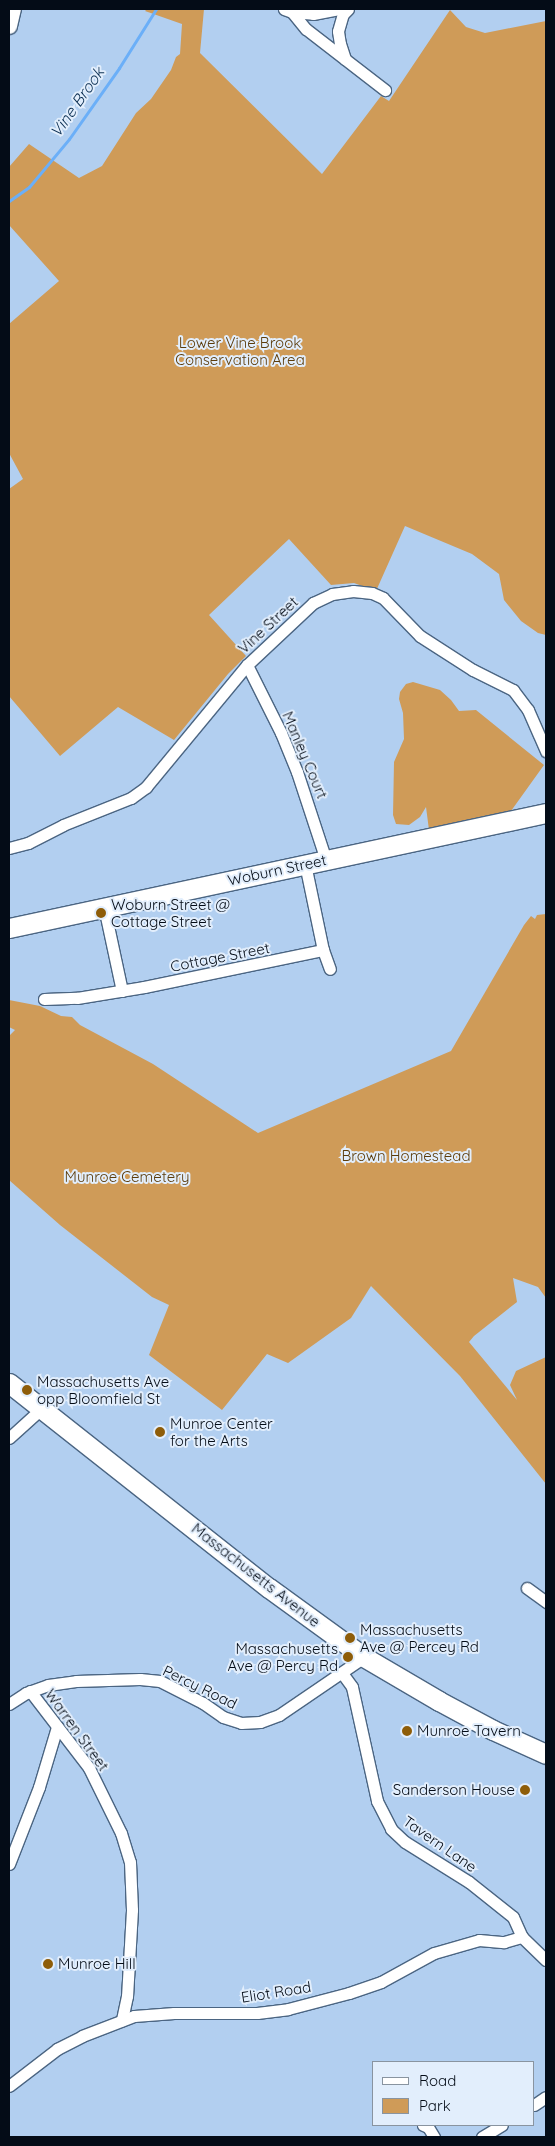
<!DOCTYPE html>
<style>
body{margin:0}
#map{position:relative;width:555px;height:2146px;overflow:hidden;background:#b2cff0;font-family:Quicksand,sans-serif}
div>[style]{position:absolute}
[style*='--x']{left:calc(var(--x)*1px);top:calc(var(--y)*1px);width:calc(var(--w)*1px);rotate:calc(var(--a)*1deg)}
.green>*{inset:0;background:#cf9b58}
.stream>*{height:3px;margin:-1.5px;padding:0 1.5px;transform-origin:1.5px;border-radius:1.5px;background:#6baff8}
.roads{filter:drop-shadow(1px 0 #4b6582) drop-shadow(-1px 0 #4b6582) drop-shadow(0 1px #4b6582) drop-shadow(0 -1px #4b6582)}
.street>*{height:11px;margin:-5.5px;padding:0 5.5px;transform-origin:5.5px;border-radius:5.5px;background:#fff}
.secondary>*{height:16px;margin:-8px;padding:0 8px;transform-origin:8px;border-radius:8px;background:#fff}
.primary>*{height:19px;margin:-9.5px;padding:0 9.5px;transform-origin:9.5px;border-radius:9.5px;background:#fff}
.dots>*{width:14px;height:14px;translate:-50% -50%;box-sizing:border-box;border:2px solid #e2eefc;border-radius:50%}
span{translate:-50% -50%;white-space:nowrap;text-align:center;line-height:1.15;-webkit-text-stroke:4px #e2eefc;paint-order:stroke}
.park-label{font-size:15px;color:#5c3c0b}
.street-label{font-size:15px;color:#040c17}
.poi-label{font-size:15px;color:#040c17}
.left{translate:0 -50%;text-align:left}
.right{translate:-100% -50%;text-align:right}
.water-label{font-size:16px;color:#092d51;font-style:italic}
.frame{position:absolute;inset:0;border:10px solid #040c17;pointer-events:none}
.legend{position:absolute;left:372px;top:2061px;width:162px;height:65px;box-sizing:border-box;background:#e2eefc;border:1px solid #8994a0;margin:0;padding:6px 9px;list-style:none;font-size:15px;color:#040c17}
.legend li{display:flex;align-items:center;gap:10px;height:25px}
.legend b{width:25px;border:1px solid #8994a0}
</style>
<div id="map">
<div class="green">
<div style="clip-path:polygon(147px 9px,204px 9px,200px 53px,322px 174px,381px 96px,389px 101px,450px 10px,466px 27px,485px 33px,546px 21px,546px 635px,538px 633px,521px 621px,504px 600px,499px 574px,472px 554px,405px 526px,376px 591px,354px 583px,331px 585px,289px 539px,209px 615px,246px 656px,228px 674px,174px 740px,118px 707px,60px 756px,9px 696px,9px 489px,23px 479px,9px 453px,9px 324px,59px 281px,9px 225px,9px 167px,29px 144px,79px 178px,102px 166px,136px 113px,151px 99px,171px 70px,176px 57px,180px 54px,182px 24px,145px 11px)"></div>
<div style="clip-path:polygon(413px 682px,440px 690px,451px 700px,459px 711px,476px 710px,544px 765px,511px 811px,429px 830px,426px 807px,420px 817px,409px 825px,396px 824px,393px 815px,394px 762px,404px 739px,403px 713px,399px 699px,400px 692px,406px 684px)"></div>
<div style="clip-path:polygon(546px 914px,546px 1298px,538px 1287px,513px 1278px,517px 1302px,474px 1336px,469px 1342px,517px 1400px,510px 1385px,516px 1371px,546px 1357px,546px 1484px,460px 1376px,371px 1286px,351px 1318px,288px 1363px,267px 1354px,222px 1410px,149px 1355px,169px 1305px,152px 1297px,60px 1225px,9px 1180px,9px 1036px,15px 1030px,9px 1027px,9px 1000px,40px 1006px,61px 1016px,72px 1017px,80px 1025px,153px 1064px,258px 1133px,451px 1051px,524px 925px,531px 916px,535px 919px,537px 915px)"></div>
</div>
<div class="stream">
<div style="--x:9;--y:201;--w:24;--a:-35"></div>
<div style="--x:29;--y:187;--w:62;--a:-50.2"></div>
<div style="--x:69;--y:139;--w:87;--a:-54.8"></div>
<div style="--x:119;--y:68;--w:70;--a:-57.9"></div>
<div style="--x:546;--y:954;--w:1;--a:90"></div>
</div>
<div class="roads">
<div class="street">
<div style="--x:284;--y:9;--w:9;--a:21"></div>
<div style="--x:292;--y:12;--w:22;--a:51"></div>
<div style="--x:306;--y:29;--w:100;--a:37.7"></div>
<div style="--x:292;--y:12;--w:21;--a:5"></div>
<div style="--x:313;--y:14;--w:25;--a:-11"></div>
<div style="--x:345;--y:59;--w:16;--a:-108"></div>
<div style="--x:340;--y:44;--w:13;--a:-99"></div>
<div style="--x:338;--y:31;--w:18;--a:-74"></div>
<div style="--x:343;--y:14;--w:7;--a:-45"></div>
<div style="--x:247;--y:665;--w:76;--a:63.4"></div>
<div style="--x:281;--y:733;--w:42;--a:67.7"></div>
<div style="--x:297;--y:772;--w:93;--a:71.8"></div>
<div style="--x:9;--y:848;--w:20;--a:-15"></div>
<div style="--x:28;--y:843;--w:39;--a:-27"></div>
<div style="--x:63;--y:825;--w:73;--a:-21.7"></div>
<div style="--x:131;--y:798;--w:19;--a:-36"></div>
<div style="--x:146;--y:787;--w:158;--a:-50.4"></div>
<div style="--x:247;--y:665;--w:91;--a:-43.2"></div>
<div style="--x:313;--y:603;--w:21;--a:-25"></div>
<div style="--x:332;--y:594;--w:21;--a:-8"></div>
<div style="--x:353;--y:591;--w:19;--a:6"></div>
<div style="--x:372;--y:593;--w:12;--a:24"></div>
<div style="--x:383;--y:598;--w:53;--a:45.8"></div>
<div style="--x:420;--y:636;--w:63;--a:32.7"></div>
<div style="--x:473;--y:670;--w:45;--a:26.6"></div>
<div style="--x:513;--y:690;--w:25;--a:53"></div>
<div style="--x:528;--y:710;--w:45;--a:66.3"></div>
<div style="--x:305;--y:864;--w:88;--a:78.2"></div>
<div style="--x:323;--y:950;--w:20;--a:70"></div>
<div style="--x:104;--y:907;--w:86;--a:77.9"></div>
<div style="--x:44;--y:999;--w:33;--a:-2"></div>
<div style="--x:77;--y:998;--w:68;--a:-9.3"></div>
<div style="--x:144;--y:987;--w:183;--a:-11.7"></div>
<div style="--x:9;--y:1438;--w:43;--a:-42.2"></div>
<div style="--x:527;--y:1588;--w:24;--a:36"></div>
<div style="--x:342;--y:1673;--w:17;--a:54"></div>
<div style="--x:352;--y:1687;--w:117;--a:77.6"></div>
<div style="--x:377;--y:1801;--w:31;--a:63"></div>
<div style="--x:391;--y:1829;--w:19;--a:43"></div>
<div style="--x:405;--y:1842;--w:75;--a:32"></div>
<div style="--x:469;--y:1882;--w:56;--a:38.5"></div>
<div style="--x:513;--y:1917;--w:22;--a:66"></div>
<div style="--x:30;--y:1691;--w:97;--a:52.5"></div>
<div style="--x:89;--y:1768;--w:72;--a:63.8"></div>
<div style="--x:121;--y:1833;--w:30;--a:73"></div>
<div style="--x:130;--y:1862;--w:48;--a:87.6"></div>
<div style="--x:132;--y:1910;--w:86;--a:93.3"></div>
<div style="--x:127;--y:1996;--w:25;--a:102"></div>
<div style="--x:9;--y:1704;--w:20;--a:-33"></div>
<div style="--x:26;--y:1693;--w:23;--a:-20"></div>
<div style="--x:48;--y:1685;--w:28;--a:-8"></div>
<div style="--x:76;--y:1681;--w:64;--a:-1.8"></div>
<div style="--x:140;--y:1679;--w:20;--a:6"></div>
<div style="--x:160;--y:1681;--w:48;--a:27.1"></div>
<div style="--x:203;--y:1703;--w:24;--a:35"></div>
<div style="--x:223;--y:1717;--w:19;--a:18"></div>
<div style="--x:241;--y:1723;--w:19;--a:-3"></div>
<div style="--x:260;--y:1722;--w:20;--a:-20"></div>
<div style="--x:279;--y:1715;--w:103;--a:-34.3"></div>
<div style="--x:9;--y:1864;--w:83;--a:-68.7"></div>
<div style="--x:39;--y:1787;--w:63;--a:-73.3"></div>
<div style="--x:9;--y:2086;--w:61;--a:-37.6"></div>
<div style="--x:57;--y:2049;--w:28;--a:-27"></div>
<div style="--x:82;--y:2036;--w:56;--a:-21"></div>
<div style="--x:134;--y:2016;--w:40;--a:-4.3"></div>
<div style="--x:174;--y:2013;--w:83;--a:0"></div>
<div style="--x:257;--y:2013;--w:31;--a:-7"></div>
<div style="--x:288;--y:2009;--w:63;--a:-14.7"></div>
<div style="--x:349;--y:1993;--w:34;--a:-19"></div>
<div style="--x:381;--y:1982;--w:60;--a:-28.7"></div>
<div style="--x:434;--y:1953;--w:47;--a:-16.1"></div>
<div style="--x:479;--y:1940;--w:25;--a:5"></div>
<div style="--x:504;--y:1942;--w:19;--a:-16"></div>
<div style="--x:522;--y:1937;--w:33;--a:44"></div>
<div style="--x:534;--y:2105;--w:14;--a:-34"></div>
<div style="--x:423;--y:2125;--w:5;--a:22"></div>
<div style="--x:428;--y:2127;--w:12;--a:59"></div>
<div style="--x:482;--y:2137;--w:23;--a:-31"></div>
</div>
<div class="secondary">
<div style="--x:9;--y:26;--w:17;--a:-77"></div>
</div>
<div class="primary">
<div style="--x:9;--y:928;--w:549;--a:-12.09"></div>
<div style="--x:9;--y:1383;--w:331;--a:38.3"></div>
<div style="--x:269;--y:1588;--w:117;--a:36"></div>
<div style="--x:364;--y:1657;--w:87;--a:30.4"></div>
<div style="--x:439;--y:1701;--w:61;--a:28.2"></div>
<div style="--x:493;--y:1730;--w:58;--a:24.4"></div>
</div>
</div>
<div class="dots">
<div style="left:101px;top:913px;background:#8e5d09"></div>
<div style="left:27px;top:1390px;background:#8e5d09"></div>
<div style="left:160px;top:1432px;background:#8e5d09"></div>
<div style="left:350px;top:1638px;background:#8e5d09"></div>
<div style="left:348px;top:1657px;background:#8e5d09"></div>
<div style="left:407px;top:1731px;background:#8e5d09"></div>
<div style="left:525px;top:1790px;background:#8e5d09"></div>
<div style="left:48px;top:1964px;background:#8e5d09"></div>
</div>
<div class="park-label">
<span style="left:240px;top:351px">Lower Vine Brook<br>Conservation Area</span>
<span style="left:406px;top:1156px">Brown Homestead</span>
<span style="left:127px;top:1177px">Munroe Cemetery</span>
</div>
<div class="street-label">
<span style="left:268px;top:625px;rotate:-43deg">Vine Street</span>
<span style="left:305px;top:755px;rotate:67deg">Manley Court</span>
<span style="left:277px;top:870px;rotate:-12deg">Woburn Street</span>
<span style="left:220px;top:957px;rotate:-11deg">Cottage Street</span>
<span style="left:256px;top:1575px;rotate:38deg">Massachusetts Avenue</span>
<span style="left:200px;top:1687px;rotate:26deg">Percy Road</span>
<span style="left:77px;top:1730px;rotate:54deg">Warren Street</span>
<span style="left:440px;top:1844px;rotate:35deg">Tavern Lane</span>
<span style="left:276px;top:1992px;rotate:-9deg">Eliot Road</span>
</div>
<div class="poi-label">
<span class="left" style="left:111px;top:913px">Woburn Street @<br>Cottage Street</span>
<span class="left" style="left:37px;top:1390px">Massachusetts Ave<br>opp Bloomfield St</span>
<span class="left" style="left:170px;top:1432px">Munroe Center<br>for the Arts</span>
<span class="left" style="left:360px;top:1638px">Massachusetts<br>Ave @ Percey Rd</span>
<span class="right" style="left:338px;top:1657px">Massachusetts<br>Ave @ Percy Rd</span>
<span class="left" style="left:417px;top:1731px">Munroe Tavern</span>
<span class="right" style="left:515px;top:1790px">Sanderson House</span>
<span class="left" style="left:58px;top:1964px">Munroe Hill</span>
</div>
<div class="water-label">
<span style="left:77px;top:102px;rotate:-55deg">Vine Brook</span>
</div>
<div class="frame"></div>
<ul class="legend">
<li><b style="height:6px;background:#fff"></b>Road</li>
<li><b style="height:14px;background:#cf9b58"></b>Park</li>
</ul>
</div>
